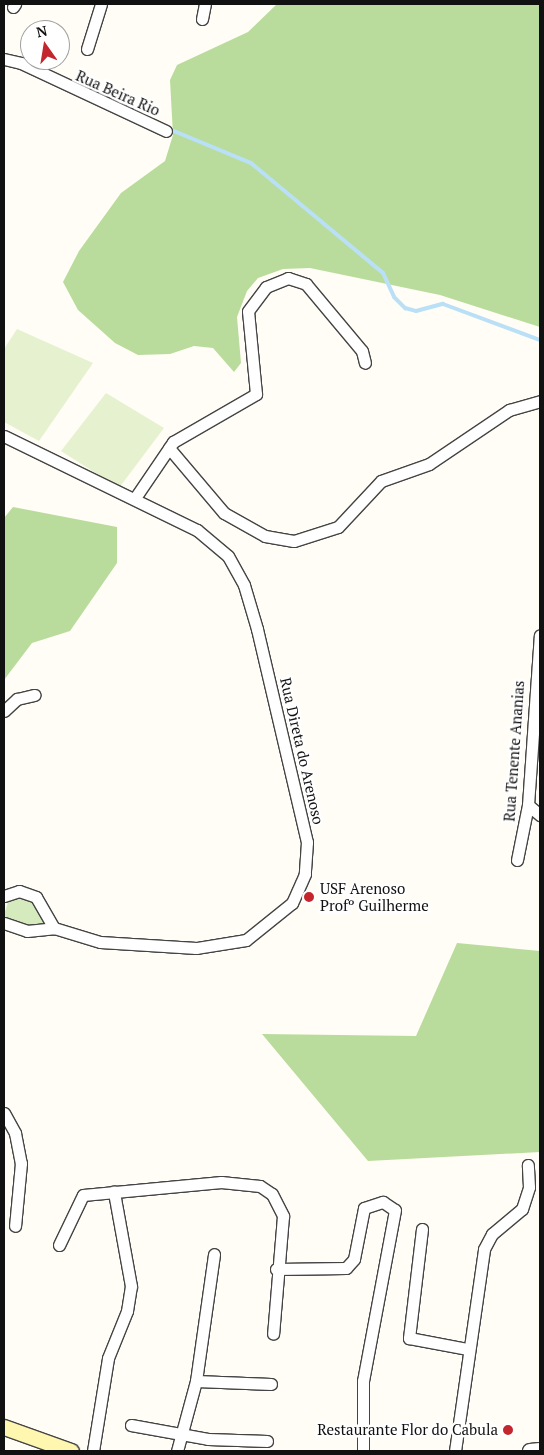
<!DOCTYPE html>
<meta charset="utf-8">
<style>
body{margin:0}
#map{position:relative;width:544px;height:1455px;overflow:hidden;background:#fffdf5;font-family:"PT Serif",serif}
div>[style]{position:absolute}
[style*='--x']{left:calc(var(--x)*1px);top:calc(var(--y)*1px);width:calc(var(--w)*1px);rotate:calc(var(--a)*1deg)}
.green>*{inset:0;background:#d5ebbd}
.forest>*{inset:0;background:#b9dc9c}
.pitch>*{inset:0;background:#e6f2cf}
.stream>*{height:4px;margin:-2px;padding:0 2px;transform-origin:2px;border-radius:2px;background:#b9e0f7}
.roads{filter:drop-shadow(1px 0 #444) drop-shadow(-1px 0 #444) drop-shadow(0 1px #444) drop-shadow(0 -1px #444)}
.minor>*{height:11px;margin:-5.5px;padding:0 5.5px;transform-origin:5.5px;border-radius:5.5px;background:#fff}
.tertiary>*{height:14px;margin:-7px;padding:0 7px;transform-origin:7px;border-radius:7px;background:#fff}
.secondary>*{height:15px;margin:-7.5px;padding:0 7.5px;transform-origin:7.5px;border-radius:7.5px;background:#fff6b0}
.dots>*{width:14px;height:14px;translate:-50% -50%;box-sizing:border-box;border:2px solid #fff;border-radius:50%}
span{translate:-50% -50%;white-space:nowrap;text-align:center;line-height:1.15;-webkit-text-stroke:5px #fff;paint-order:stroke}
.street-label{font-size:15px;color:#111}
.poi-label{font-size:15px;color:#111}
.left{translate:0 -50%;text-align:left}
.right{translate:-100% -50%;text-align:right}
.frame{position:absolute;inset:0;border:5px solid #111;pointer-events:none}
.north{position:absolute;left:20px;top:20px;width:50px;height:50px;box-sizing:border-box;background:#fff;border:1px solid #a0a0a0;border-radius:50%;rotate:347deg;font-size:14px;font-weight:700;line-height:20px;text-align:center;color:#111}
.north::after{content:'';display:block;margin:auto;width:18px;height:22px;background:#c4262e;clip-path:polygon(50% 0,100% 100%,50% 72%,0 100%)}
</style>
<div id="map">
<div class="green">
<div style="clip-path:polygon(10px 896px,33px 899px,46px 918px,41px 927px,11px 924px,4px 915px)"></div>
</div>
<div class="forest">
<div style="clip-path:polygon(277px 4px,540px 4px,540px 327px,440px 295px,310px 268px,283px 269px,258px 278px,247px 291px,237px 317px,241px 363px,234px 372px,213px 348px,194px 346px,170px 354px,138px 355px,115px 343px,78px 310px,63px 282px,79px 251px,121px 193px,165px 161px,173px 135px,170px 80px,177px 65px,248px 32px)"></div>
<div style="clip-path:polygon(13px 507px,117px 527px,117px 563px,70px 631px,32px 643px,4px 680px,4px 518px)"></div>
<div style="clip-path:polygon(457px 943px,540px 951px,540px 1152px,368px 1161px,262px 1034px,416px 1036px)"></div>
</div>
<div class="pitch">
<div style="clip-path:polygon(17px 329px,93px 363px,39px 441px,4px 422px,4px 349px)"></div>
<div style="clip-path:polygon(106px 393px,164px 428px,119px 488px,61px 451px)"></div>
</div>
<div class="stream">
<div style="--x:169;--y:129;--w:89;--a:22.5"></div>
<div style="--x:251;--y:163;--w:172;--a:39.8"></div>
<div style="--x:383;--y:273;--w:26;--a:65"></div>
<div style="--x:394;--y:297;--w:16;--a:45"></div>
<div style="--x:405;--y:308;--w:11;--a:15"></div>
<div style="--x:416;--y:311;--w:28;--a:-15"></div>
<div style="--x:443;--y:304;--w:103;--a:20.4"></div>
</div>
<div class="roads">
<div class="minor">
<div style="--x:13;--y:7;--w:4;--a:-56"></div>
<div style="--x:202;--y:19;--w:15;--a:-79"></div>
<div style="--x:87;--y:49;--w:47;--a:-72.7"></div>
<div style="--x:4;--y:59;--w:17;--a:13"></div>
<div style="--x:21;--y:63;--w:160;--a:25.1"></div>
<div style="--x:4;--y:436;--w:215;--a:26"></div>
<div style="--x:197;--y:530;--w:40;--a:40"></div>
<div style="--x:228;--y:556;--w:33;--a:61"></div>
<div style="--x:244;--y:585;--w:46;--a:73.5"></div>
<div style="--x:257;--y:629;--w:219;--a:76.8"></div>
<div style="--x:307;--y:842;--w:32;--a:94"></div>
<div style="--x:305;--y:874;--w:32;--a:114"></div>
<div style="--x:292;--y:903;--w:59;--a:141.2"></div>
<div style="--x:246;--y:940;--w:51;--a:170.9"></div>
<div style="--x:196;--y:948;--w:96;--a:-176.4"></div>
<div style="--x:100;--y:942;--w:48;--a:-163.1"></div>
<div style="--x:169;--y:448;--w:85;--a:49.8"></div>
<div style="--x:224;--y:513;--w:47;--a:29.3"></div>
<div style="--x:265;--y:536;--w:29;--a:10"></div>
<div style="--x:294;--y:541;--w:46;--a:-17.7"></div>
<div style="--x:338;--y:527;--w:63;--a:-46.9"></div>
<div style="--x:381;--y:481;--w:51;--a:-19.5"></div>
<div style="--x:429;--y:464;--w:97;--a:-34"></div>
<div style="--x:509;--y:410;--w:32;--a:-16"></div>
<div style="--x:135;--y:498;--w:68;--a:-55.8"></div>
<div style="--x:173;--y:442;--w:96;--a:-30"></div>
<div style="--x:256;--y:394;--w:83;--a:-95.5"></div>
<div style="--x:248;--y:311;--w:30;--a:-53"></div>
<div style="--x:266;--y:287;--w:24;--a:-22"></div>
<div style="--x:288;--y:278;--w:19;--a:18"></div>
<div style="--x:306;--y:284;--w:87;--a:50.1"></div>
<div style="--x:362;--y:351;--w:12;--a:76"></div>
<div style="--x:4;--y:711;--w:18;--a:-43"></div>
<div style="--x:17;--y:699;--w:18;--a:-13"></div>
<div style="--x:528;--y:805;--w:16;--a:40"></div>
<div style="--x:517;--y:860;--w:56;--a:-78.7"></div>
<div style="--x:528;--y:805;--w:170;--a:-86"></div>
<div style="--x:4;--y:896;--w:16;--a:-18"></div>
<div style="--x:19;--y:891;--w:18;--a:19"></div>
<div style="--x:36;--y:897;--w:36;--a:60"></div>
<div style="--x:4;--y:923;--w:24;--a:19"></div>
<div style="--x:27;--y:931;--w:27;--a:-6"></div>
<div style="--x:4;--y:1113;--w:23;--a:61"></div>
<div style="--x:15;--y:1133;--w:31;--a:79"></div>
<div style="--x:21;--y:1163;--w:63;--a:95.4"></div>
<div style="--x:422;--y:1229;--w:110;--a:96.8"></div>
<div style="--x:409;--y:1338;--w:60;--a:10.6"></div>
<div style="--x:59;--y:1245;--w:55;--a:-64.4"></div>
<div style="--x:83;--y:1195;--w:139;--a:-5.4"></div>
<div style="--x:221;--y:1182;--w:39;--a:6"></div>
<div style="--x:260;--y:1186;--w:14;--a:34"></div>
<div style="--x:272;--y:1194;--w:25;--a:63"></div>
<div style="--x:283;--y:1216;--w:118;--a:94.8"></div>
<div style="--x:276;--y:1269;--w:70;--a:-0.8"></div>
<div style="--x:346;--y:1268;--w:12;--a:-48"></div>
<div style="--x:354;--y:1259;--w:52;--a:-78.9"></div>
<div style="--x:364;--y:1208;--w:20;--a:-18"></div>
<div style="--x:383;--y:1202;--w:14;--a:34"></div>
<div style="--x:395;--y:1210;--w:174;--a:100.6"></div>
<div style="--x:363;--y:1381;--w:70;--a:90"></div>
<div style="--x:196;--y:1381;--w:75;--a:2.3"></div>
<div style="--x:131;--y:1425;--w:78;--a:10.3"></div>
<div style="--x:208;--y:1439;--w:59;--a:1.9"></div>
<div style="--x:93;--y:1451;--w:94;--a:-80.8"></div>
<div style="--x:108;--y:1358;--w:51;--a:-68"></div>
<div style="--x:127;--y:1311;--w:25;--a:-81"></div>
<div style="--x:131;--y:1286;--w:96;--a:-100.3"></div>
<div style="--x:177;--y:1451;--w:73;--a:-74.8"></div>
<div style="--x:196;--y:1381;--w:128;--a:-81.9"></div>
<div style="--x:455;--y:1451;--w:204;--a:-81.8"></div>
<div style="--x:484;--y:1249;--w:17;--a:-62"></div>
<div style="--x:492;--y:1234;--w:39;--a:-40"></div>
<div style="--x:522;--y:1209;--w:23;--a:-72"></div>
<div style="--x:529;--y:1187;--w:22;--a:-93"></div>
</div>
<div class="tertiary">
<div style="--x:530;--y:1451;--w:10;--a:-6"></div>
</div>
<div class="secondary">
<div style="--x:4;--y:1427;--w:71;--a:19.7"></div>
</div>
</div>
<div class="dots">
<div style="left:309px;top:897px;background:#c4262e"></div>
<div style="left:508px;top:1430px;background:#c4262e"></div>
</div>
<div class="street-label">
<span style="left:118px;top:93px;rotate:24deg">Rua Beira Rio</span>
<span style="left:302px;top:751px;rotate:77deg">Rua Direta do Arenoso</span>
<span style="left:514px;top:751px;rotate:-86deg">Rua Tenente Ananias</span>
</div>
<div class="poi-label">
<span class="left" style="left:320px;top:897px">USF Arenoso<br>Profº Guilherme</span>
<span class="right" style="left:498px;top:1430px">Restaurante Flor do Cabula</span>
</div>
<div class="frame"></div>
<div class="north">N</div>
</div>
